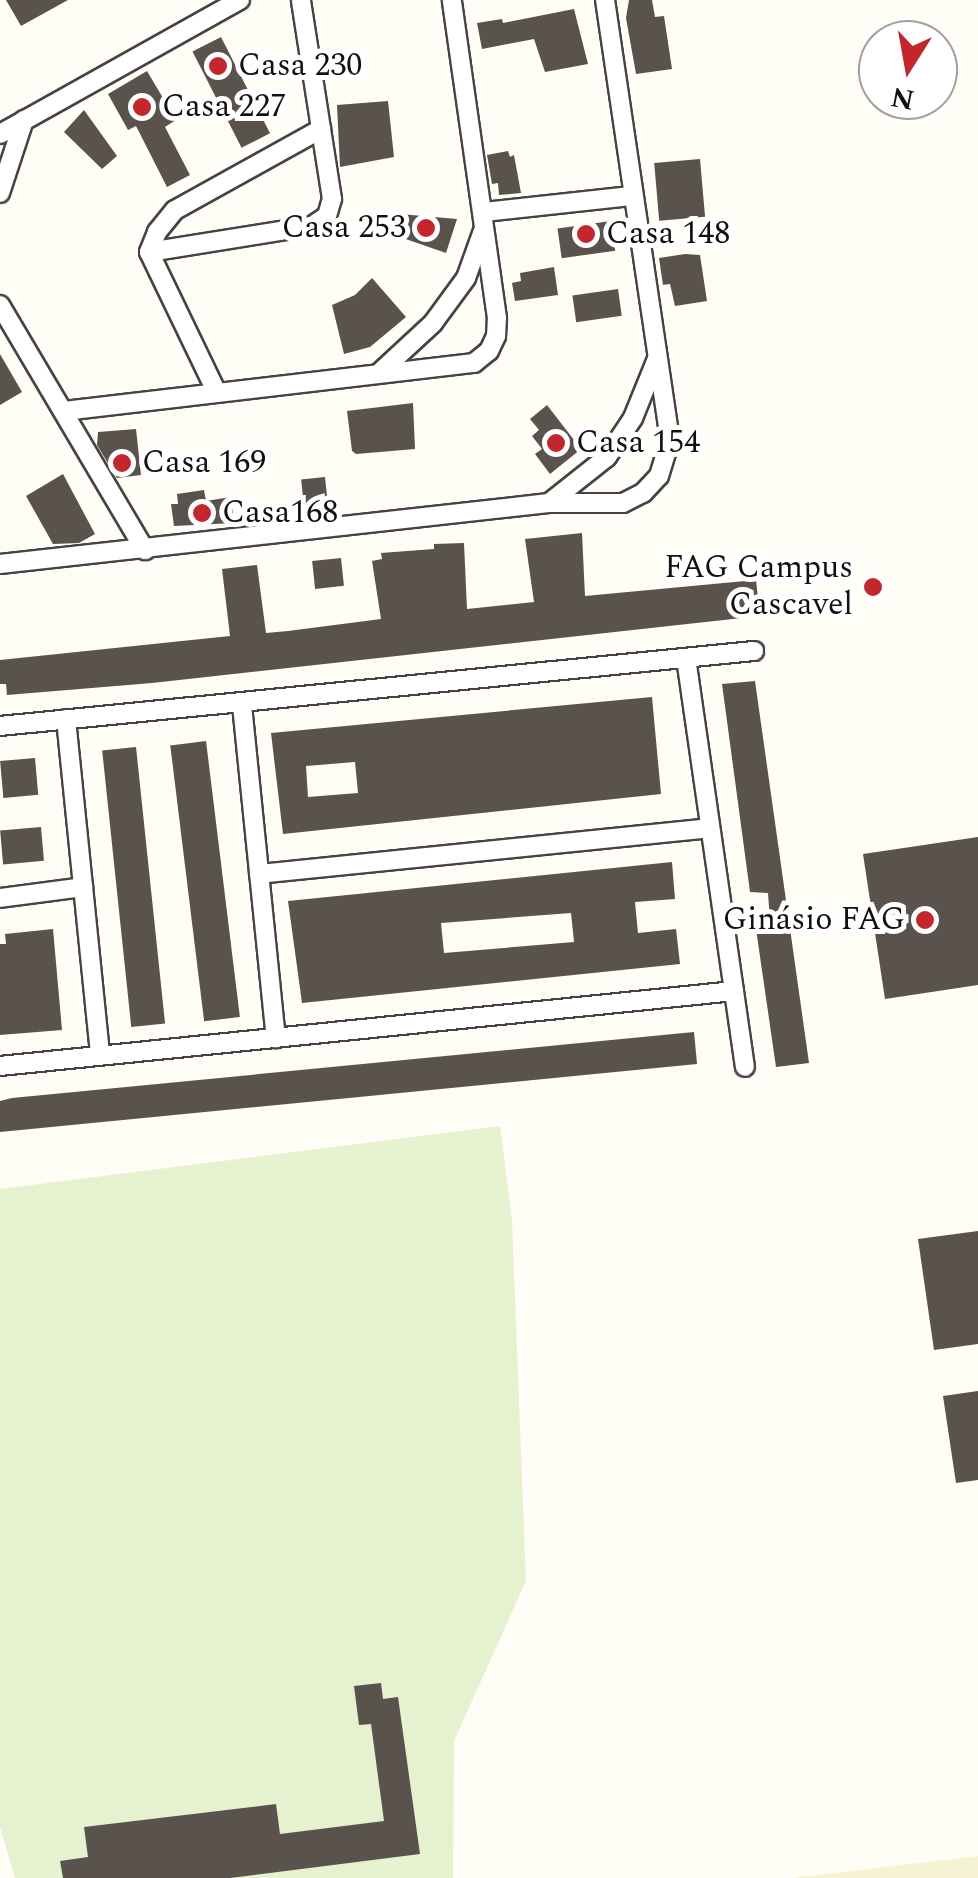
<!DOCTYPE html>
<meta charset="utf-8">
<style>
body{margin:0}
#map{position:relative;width:978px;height:1878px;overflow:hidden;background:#fffdf5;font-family:Spectral,serif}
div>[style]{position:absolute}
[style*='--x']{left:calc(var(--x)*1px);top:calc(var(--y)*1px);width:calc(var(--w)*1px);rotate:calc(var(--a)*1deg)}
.farmland>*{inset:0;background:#f6f3d4}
.pitch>*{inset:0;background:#e6f2cf}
.building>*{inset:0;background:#5a524d;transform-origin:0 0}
.roads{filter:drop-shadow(2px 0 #444) drop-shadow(-2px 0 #444) drop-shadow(0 2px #444) drop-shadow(0 -2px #444)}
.minor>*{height:18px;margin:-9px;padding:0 9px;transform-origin:9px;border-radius:9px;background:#fff}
.dots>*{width:28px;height:28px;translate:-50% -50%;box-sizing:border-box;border:5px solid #fff;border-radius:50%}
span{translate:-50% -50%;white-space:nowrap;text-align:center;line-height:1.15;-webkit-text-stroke:10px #fff;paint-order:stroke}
.poi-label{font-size:32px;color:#111}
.left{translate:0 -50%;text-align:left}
.right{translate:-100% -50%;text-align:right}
.north{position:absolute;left:858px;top:20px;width:100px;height:100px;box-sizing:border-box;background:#fff;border:2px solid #a0a0a0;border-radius:50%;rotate:191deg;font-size:28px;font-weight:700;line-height:40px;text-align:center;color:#111}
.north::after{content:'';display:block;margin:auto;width:35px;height:45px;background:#c4262e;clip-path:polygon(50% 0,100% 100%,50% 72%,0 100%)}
</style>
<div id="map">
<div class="farmland">
<div style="clip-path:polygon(978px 1856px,978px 1878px,791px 1878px)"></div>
</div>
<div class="pitch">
<div style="clip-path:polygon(500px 1126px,512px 1220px,526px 1581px,454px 1741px,453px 1878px,15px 1878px,0 1827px,0 1189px)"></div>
</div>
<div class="building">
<div style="clip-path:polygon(6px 0,68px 0,21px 26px)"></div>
<div style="clip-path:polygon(629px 0,652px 0,655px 17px,664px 16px,672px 69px,636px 74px,626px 18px)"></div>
<div style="clip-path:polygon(574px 9px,588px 64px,545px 72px,534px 39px,482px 49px,477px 23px,502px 19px,503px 23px)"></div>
<div style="left:221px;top:37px;width:108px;height:32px;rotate:63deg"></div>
<div style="clip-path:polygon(147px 71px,176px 120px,165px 127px,190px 175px,167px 187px,136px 126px,128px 130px,108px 94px)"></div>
<div style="clip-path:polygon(388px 101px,394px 157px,340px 167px,337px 105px)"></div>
<div style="clip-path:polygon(84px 110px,117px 156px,102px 169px,64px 132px)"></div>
<div style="clip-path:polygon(508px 151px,510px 157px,514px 155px,521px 193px,499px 195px,498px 183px,492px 184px,487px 155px)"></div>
<div style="left:700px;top:159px;width:58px;height:46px;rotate:85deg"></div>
<div style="clip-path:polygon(400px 214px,457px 219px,446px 253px,397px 236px)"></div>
<div style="left:611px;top:221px;width:30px;height:54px;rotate:82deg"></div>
<div style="clip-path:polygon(685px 254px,700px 255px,707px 301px,675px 306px,670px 284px,663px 285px,659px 258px)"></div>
<div style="clip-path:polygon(554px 267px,558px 295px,515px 301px,512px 283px,521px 281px,520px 273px)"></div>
<div style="clip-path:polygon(372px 278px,406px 317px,370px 347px,344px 354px,332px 305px,355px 295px)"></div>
<div style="left:618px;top:289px;width:27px;height:46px;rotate:82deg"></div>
<div style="clip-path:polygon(0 354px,22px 392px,0 405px)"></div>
<div style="clip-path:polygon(413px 403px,415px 449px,356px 454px,352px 451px,347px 411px)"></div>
<div style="clip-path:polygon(547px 405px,581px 449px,550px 474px,535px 454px,542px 449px,532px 436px,539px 430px,530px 419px)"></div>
<div style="clip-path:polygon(136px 429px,141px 475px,117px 478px,97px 445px,98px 432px)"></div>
<div style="clip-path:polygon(63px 474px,95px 534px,79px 543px,53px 544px,26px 496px)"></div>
<div style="left:325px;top:477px;width:30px;height:24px;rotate:84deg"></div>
<div style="clip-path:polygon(204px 490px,206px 501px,231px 497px,234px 523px,174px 526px,171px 504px,178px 504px,177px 494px)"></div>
<div style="clip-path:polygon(582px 533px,585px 596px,756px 580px,760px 616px,152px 683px,7px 695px,6px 684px,0 684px,0 660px,230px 636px,222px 569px,257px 565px,266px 633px,288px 631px,381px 619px,372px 561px,382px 559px,381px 553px,434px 549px,434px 544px,464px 543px,467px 609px,534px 602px,525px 539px)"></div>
<div style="left:341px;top:558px;width:28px;height:29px;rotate:84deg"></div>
<div style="clip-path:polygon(755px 681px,809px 1063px,776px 1067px,755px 922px,770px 921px,768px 893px,750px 892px,722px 684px)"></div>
<div style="clip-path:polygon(evenodd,652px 697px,661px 794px,283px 834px,271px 733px,652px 697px,355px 762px,358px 793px,308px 797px,306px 766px,355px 762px)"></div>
<div style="left:206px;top:741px;width:278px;height:36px;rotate:83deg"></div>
<div style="left:136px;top:747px;width:278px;height:34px;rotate:84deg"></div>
<div style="left:35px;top:758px;width:37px;height:35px;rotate:85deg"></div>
<div style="left:41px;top:827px;width:34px;height:41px;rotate:85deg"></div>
<div style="clip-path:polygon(978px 837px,978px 985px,885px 999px,863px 854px)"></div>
<div style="clip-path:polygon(evenodd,672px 862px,675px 899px,635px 902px,638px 933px,676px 929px,680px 964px,302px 1003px,288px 901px,672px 862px,571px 913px,574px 942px,444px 953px,441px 923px,571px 913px)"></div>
<div style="clip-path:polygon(53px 929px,62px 1030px,0 1035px,0 944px,6px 944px,5px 934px)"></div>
<div style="clip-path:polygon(694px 1032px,697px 1064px,0 1132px,0 1101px,12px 1098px)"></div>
<div style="clip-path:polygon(978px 1231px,978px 1344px,934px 1350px,918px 1239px)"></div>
<div style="clip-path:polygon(978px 1391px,978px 1480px,956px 1483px,943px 1396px)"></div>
<div style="clip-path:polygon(381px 1683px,383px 1699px,398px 1697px,420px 1854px,230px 1878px,63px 1878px,60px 1861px,88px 1857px,84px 1827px,276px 1804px,280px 1834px,384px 1821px,371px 1724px,359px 1725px,354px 1686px)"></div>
</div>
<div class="roads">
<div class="minor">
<div style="--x:0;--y:134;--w:275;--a:-29.2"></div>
<div style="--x:0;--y:193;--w:77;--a:-71.8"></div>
<div style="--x:484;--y:212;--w:148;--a:-6.2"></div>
<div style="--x:149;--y:252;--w:165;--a:-9.1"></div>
<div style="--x:312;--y:226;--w:18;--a:-34"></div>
<div style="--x:327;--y:216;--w:18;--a:-74"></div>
<div style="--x:332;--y:199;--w:201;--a:-98.9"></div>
<div style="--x:0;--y:305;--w:285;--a:59.4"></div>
<div style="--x:378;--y:374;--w:75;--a:-42.8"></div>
<div style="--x:433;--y:323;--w:56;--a:-53.7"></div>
<div style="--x:466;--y:278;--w:53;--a:-70.2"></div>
<div style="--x:216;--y:391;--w:154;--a:-115.7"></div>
<div style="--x:149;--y:252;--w:22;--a:-68"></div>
<div style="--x:157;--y:232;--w:28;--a:-51"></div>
<div style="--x:175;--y:210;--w:167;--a:-29"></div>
<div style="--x:64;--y:411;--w:413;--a:-6.7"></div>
<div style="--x:474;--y:363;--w:19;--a:-39"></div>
<div style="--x:489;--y:351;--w:17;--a:-65"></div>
<div style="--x:496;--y:336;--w:18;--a:-87"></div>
<div style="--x:497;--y:318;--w:321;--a:-98.1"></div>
<div style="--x:549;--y:503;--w:74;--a:-38.4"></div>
<div style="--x:607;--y:457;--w:47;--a:-56.3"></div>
<div style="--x:633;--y:418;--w:64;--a:-67.9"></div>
<div style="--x:0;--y:564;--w:552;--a:-6.34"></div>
<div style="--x:549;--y:503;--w:74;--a:0"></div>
<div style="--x:623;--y:503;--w:22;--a:-27"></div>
<div style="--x:643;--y:493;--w:23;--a:-47"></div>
<div style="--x:659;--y:476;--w:38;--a:-73"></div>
<div style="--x:670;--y:440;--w:445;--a:-98.4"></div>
<div style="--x:686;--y:658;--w:413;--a:81.8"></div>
<div style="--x:242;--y:705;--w:335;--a:84.2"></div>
<div style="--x:66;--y:719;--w:338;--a:84.2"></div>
<div style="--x:0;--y:726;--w:758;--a:-5.68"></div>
<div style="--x:259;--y:874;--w:453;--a:-5.8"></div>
<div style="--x:0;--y:898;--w:84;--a:-7.5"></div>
<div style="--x:0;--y:1066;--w:738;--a:-5.83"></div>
</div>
</div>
<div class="dots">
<div style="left:218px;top:66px;background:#c4262e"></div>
<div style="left:142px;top:107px;background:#c4262e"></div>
<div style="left:426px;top:228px;background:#c4262e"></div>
<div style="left:586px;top:234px;background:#c4262e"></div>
<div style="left:556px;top:443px;background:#c4262e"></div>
<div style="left:122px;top:463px;background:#c4262e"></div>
<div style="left:202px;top:513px;background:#c4262e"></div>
<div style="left:873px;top:587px;background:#c4262e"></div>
<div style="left:925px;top:920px;background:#c4262e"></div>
</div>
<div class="poi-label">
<span class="left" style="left:238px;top:66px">Casa 230</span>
<span class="left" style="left:162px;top:107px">Casa 227</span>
<span class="right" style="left:406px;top:228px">Casa 253</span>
<span class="left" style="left:606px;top:234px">Casa 148</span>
<span class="left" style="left:576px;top:443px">Casa 154</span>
<span class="left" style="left:142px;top:463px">Casa 169</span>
<span class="left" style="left:222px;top:513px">Casa168</span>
<span class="right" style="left:853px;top:587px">FAG Campus<br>Cascavel</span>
<span class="right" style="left:905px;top:920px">Ginásio FAG</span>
</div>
<div class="north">N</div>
</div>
